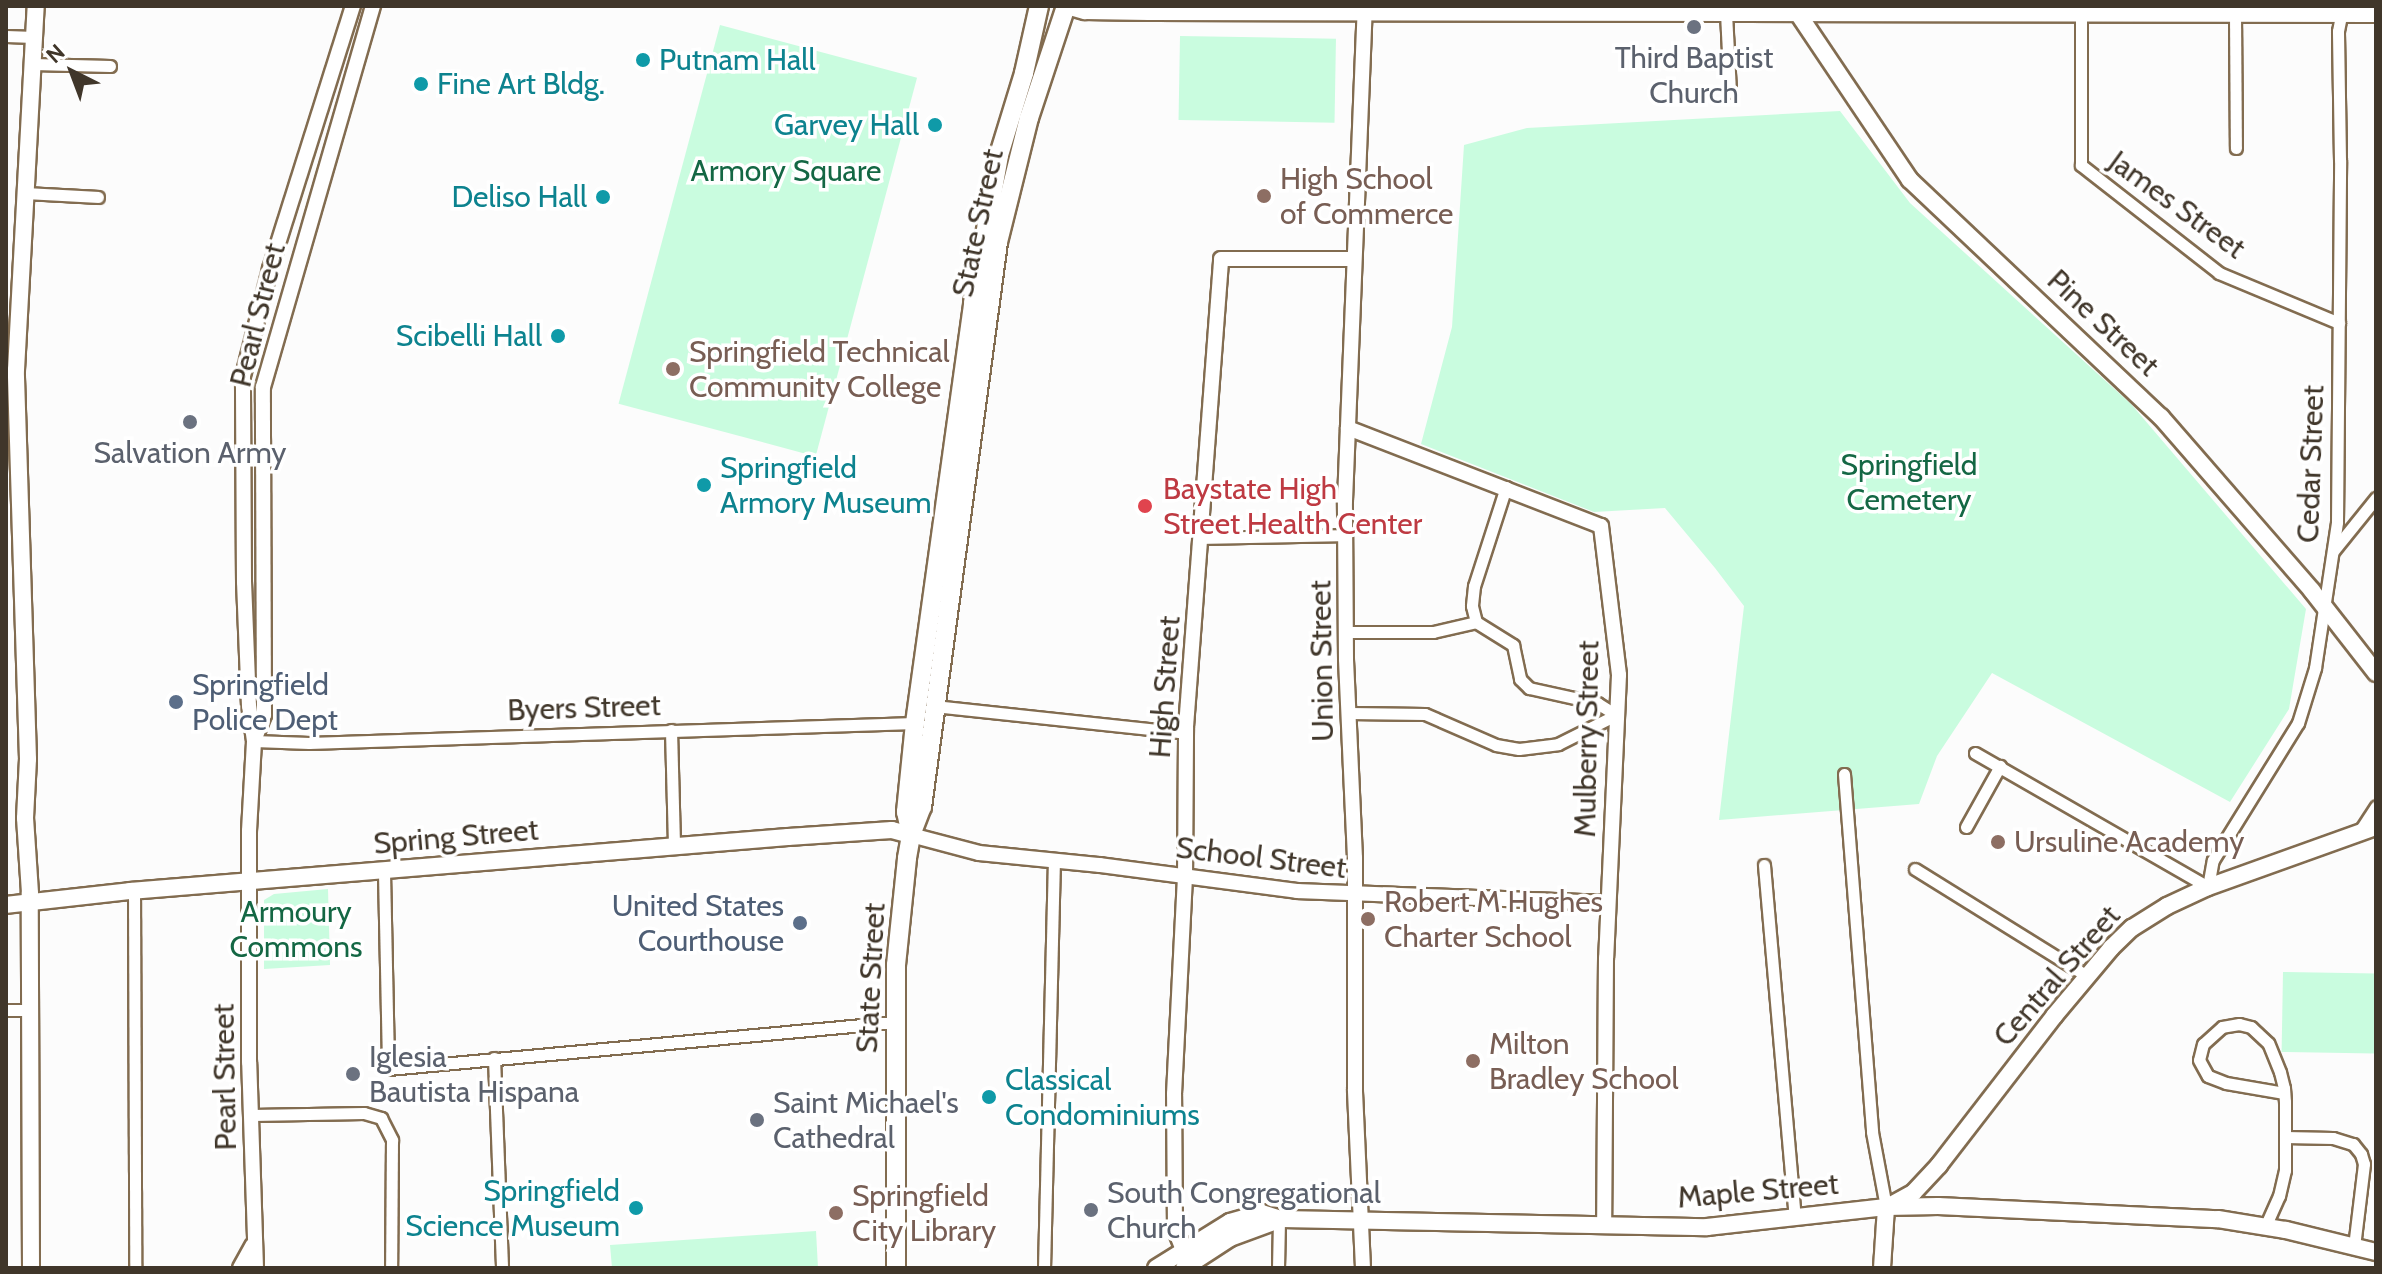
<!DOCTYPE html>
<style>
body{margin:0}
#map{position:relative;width:2382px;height:1274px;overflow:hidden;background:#fcfcfc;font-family:Cabin,sans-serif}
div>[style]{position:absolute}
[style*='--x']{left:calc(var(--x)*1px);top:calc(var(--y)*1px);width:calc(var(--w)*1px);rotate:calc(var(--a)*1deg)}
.green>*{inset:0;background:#c9fcdf;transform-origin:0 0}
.roads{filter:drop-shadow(2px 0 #826c50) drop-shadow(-2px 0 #826c50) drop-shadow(0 2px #826c50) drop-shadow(0 -2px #826c50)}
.minor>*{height:11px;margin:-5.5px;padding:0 5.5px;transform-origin:5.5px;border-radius:5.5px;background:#fff}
.tertiary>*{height:14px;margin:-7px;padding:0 7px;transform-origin:7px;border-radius:7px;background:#fff}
.secondary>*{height:16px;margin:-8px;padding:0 8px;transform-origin:8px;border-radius:8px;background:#fff}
.primary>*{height:18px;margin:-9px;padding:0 9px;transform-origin:9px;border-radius:9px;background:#fff}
.dots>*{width:22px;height:22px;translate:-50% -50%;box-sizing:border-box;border:4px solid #fff;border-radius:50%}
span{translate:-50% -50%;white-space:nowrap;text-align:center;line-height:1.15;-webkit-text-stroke:7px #fff;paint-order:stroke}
.worship-label{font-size:30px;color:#5b616d}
.left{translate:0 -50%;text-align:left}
.culture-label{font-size:30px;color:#0d838f}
.right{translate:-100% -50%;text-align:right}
.park-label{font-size:30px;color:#146744}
.education-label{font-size:30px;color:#785e54}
.street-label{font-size:30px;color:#40362a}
.health-label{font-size:30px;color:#be3a42}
.service-label{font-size:30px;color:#4e5e75}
.frame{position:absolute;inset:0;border:8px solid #40362a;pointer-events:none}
.north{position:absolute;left:32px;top:32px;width:80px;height:80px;-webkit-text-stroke:6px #fff;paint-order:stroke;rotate:318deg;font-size:22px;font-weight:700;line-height:32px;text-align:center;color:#40362a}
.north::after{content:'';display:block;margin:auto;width:28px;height:36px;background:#40362a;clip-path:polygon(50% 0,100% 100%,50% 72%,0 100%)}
</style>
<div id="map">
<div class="green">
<div style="left:720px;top:25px;width:204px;height:392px;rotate:15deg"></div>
<div style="left:1180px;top:36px;width:156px;height:84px;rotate:1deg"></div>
<div style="clip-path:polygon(1840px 111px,1910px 203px,2131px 404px,2306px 609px,2289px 709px,2230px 802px,1992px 673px,1937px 756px,1919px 804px,1719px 820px,1744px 606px,1715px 568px,1665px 508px,1594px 512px,1421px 444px,1452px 327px,1464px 145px,1527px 128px)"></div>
<div style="clip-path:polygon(328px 889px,330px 965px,264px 969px,264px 900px,274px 894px)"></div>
<div style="left:2283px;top:972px;width:93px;height:80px;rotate:1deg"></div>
<div style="clip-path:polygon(816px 1231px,818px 1268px,612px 1268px,610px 1245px)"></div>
</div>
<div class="roads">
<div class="minor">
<div style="--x:1726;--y:13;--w:79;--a:87.1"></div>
<div style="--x:2081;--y:14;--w:151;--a:90"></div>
<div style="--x:2081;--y:165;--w:175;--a:38"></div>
<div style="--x:2219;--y:273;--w:130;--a:22.6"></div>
<div style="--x:2235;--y:14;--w:134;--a:89.6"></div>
<div style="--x:6;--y:36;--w:28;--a:2"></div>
<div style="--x:33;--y:64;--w:77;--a:1.5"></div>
<div style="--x:26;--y:193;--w:72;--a:3.2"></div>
<div style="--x:1506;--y:487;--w:104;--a:107.9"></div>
<div style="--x:1474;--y:586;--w:20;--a:96"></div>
<div style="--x:1472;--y:606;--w:16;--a:76"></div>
<div style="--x:1476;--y:622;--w:44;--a:31.9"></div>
<div style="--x:1513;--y:645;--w:35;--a:78"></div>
<div style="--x:1520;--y:679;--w:13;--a:45"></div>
<div style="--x:1529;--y:688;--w:70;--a:12.4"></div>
<div style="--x:1597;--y:703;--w:22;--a:32"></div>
<div style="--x:1203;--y:538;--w:142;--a:-1.2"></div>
<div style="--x:2334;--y:550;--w:67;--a:-51.1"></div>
<div style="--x:1346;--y:632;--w:87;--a:0"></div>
<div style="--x:1433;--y:632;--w:44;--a:-13.1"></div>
<div style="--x:934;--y:706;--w:253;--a:6.1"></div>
<div style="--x:1349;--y:713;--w:76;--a:0.8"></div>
<div style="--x:1425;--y:714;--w:77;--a:23.6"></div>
<div style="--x:1496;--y:745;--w:23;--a:10"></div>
<div style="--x:1519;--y:749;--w:39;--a:-7"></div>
<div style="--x:1558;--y:744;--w:65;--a:-26.6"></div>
<div style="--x:671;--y:730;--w:118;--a:88.5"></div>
<div style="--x:254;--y:741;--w:55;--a:2.1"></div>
<div style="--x:309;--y:743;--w:606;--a:-1.89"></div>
<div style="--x:1975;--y:753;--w:269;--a:29.9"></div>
<div style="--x:2208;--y:887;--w:27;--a:-80"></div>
<div style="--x:2213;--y:860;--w:161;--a:-58.2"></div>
<div style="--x:2298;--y:723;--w:58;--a:-72.8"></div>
<div style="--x:2315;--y:668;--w:148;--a:-81.4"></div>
<div style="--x:2337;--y:522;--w:362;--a:-89.5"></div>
<div style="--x:2340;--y:160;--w:129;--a:-90.9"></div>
<div style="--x:2338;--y:31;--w:20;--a:-79"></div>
<div style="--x:1844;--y:774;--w:359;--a:85.5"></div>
<div style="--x:1872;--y:1132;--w:76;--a:79.4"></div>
<div style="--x:1966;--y:827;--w:70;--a:-60.9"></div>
<div style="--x:2358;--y:834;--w:33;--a:-57"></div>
<div style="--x:1764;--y:865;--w:353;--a:85"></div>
<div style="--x:1915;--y:869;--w:203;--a:31.9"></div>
<div style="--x:384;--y:872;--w:197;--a:88.8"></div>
<div style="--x:388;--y:1069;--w:509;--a:-5.3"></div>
<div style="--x:134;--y:891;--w:377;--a:89.8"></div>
<div style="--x:6;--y:1010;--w:23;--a:0"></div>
<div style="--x:494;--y:1058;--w:210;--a:87.8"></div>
<div style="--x:252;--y:1115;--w:112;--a:-1"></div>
<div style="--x:364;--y:1113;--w:18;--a:16"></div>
<div style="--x:381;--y:1118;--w:25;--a:63"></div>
<div style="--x:392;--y:1140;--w:128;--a:90.4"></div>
<div style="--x:2285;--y:1137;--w:48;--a:1.2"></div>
<div style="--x:2333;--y:1138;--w:21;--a:17"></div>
<div style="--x:2353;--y:1144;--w:13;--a:51"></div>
<div style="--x:2361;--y:1154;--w:10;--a:73"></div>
<div style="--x:2364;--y:1164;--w:84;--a:96.9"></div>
<div style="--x:2265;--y:1227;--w:34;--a:-66"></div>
<div style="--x:2279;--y:1196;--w:27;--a:-77"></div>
<div style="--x:2285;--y:1170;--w:68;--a:-90"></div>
<div style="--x:2285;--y:1102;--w:14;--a:-94"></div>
<div style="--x:2284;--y:1088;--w:16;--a:-104"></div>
<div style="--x:2280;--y:1072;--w:31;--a:-112"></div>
<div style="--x:2268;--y:1043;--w:23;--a:-137"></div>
<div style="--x:2251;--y:1027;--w:12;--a:-166"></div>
<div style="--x:2239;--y:1024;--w:17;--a:170"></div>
<div style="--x:2222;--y:1027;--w:25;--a:138"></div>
<div style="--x:2203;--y:1044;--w:16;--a:104"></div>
<div style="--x:2199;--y:1060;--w:18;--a:61"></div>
<div style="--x:2208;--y:1076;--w:19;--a:21"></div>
<div style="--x:2226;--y:1083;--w:59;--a:9.8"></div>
<div style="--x:1044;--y:1268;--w:408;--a:-88.6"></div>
<div style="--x:1278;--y:1268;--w:49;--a:-88.8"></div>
</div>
<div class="tertiary">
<div style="--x:1348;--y:428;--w:271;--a:21.2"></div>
<div style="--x:1601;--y:526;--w:150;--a:83.1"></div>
<div style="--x:1619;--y:675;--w:283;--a:92.6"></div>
<div style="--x:1606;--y:958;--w:268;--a:90.4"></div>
<div style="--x:254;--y:741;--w:28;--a:-69"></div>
<div style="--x:264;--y:715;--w:328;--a:-90.2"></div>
<div style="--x:263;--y:387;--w:397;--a:-73.9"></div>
<div style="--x:911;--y:835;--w:70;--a:14.8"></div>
<div style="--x:979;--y:853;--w:122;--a:5.7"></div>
<div style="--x:1100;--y:865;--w:199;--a:7.5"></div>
<div style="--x:1297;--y:891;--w:311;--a:2.2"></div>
<div style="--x:1183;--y:1250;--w:22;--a:-112"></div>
<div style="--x:1175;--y:1230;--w:136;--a:-90.4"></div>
<div style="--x:1174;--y:1094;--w:214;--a:-87.1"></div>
<div style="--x:1185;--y:880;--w:153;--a:-89.6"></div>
<div style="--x:1186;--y:727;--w:469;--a:-85.7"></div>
<div style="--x:1221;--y:259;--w:133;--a:0"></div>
<div style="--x:240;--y:1268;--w:26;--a:-61"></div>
<div style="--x:256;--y:1268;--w:206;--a:-91.9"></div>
<div style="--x:249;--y:1062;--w:231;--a:-90"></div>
<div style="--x:249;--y:831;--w:90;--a:-86.8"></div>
<div style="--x:254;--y:741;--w:35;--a:-98"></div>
<div style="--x:249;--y:706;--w:124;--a:-92.3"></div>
<div style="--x:244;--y:582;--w:206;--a:-90.3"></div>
<div style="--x:243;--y:376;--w:110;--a:-75.8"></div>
<div style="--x:270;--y:269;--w:276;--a:-72.5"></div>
<div style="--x:1363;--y:1268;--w:179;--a:-92.6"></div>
<div style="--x:1355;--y:1089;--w:231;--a:-90"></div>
<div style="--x:1355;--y:858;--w:199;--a:-92.6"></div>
<div style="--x:1346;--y:659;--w:158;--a:-90.4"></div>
<div style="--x:1345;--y:501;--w:495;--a:-87.7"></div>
</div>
<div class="secondary">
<div style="--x:1067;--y:6;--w:19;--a:16"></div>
<div style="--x:1085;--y:11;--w:64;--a:0.9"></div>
<div style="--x:1149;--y:12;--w:1227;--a:0.09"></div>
<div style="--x:1797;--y:12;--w:202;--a:56.1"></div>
<div style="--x:1910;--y:180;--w:345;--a:43.4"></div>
<div style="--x:2161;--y:417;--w:230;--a:49"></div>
<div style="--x:2312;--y:591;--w:104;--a:52"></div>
<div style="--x:6;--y:905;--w:125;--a:-6.4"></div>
<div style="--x:130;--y:891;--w:660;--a:-4.69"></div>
<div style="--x:788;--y:837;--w:104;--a:-3.9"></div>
<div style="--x:892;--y:830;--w:20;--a:15"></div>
<div style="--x:1891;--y:1205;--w:26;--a:-29"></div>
<div style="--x:1914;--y:1192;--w:37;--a:-47"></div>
<div style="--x:1939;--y:1165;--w:188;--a:-52.3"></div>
<div style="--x:2054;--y:1016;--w:89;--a:-50"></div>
<div style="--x:2111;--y:948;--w:29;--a:-44"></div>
<div style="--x:2132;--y:928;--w:41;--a:-32.2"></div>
<div style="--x:2167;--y:906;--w:45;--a:-24.9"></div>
<div style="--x:2208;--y:887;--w:178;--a:-19.7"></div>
<div style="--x:31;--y:1268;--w:375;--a:-90.2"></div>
<div style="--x:30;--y:893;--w:75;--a:-93.8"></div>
<div style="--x:25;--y:818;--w:59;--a:-87.1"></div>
<div style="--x:28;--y:759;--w:389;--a:-91.8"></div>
<div style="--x:16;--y:370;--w:365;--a:-86.9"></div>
<div style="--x:1156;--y:1268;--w:87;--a:-31.9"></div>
<div style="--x:1230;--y:1222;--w:33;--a:-16"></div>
<div style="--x:1262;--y:1213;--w:16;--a:18"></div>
<div style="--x:1184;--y:1268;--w:55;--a:-33.1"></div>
<div style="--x:1230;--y:1238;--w:55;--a:-20.1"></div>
<div style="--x:1282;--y:1219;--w:425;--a:1.1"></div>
<div style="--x:1707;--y:1227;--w:180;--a:-6.4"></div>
<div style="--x:1886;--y:1207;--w:52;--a:-1.1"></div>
<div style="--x:1938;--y:1206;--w:280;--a:2.7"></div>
<div style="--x:2218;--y:1219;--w:69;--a:9.2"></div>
<div style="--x:2286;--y:1230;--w:93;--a:13.7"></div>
<div style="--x:1882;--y:1268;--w:61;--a:-86.2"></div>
</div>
<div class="primary">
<div style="--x:911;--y:835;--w:24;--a:-102"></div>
<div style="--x:906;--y:812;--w:89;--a:-84.2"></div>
<div style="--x:915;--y:723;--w:424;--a:-82.1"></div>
<div style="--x:973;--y:303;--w:150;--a:-80"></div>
<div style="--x:999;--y:155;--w:86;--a:-73"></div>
<div style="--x:1024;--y:73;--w:69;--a:-77.4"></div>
<div style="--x:896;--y:1268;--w:303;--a:-90"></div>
<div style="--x:896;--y:965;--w:108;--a:-84.1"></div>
<div style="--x:907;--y:858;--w:23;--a:-80"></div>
<div style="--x:911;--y:835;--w:30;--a:-69"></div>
<div style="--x:922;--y:807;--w:570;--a:-82.34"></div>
<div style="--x:998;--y:242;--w:128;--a:-76"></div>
<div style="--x:1029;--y:118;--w:118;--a:-71.7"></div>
</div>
</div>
<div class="dots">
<div style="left:1694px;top:27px;background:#6b7280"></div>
<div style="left:643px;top:60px;background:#0f9aa8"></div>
<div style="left:421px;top:84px;background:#0f9aa8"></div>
<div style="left:935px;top:125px;background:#0f9aa8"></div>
<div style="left:1264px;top:196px;background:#8d6e63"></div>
<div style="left:603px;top:197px;background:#0f9aa8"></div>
<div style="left:558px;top:336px;background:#0f9aa8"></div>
<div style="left:673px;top:369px;background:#8d6e63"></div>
<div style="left:190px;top:422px;background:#6b7280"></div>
<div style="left:704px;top:485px;background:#0f9aa8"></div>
<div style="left:1145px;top:506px;background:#e0444e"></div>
<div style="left:176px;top:702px;background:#5c6f8a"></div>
<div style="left:1998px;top:842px;background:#8d6e63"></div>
<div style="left:1368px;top:919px;background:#8d6e63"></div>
<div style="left:800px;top:923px;background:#5c6f8a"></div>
<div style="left:1473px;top:1061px;background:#8d6e63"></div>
<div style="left:353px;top:1074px;background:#6b7280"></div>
<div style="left:989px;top:1097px;background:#0f9aa8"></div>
<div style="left:757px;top:1120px;background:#6b7280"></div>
<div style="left:636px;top:1208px;background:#0f9aa8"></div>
<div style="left:1091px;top:1210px;background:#6b7280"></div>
<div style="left:836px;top:1213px;background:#8d6e63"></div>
</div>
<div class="worship-label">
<span style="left:1694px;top:75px">Third Baptist<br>Church</span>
<span style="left:190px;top:453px">Salvation Army</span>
<span class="left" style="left:369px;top:1074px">Iglesia<br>Bautista Hispana</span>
<span class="left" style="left:773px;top:1120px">Saint Michael's<br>Cathedral</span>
<span class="left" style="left:1107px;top:1210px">South Congregational<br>Church</span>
</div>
<div class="culture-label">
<span class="left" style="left:659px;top:60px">Putnam Hall</span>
<span class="left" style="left:437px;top:84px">Fine Art Bldg.</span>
<span class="right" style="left:919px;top:125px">Garvey Hall</span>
<span class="right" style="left:587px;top:197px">Deliso Hall</span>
<span class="right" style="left:542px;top:336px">Scibelli Hall</span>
<span class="left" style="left:720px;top:485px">Springfield<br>Armory Museum</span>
<span class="left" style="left:1005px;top:1097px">Classical<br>Condominiums</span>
<span class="right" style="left:620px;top:1208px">Springfield<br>Science Museum</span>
</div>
<div class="park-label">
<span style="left:786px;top:171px">Armory Square</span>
<span style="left:1909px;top:482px">Springfield<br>Cemetery</span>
<span style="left:296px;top:929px">Armoury<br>Commons</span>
</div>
<div class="education-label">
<span class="left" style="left:1280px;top:196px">High School<br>of Commerce</span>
<span class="left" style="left:689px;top:369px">Springfield Technical<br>Community College</span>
<span class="left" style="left:2014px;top:842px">Ursuline Academy</span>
<span class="left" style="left:1384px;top:919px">Robert M Hughes<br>Charter School</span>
<span class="left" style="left:1489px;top:1061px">Milton<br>Bradley School</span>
<span class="left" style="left:852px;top:1213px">Springfield<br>City Library</span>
</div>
<div class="street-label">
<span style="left:2177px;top:205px;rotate:36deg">James Street</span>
<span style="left:978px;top:223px;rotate:-78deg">State Street</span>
<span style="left:258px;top:315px;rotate:-76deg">Pearl Street</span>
<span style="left:2103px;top:323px;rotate:43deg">Pine Street</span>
<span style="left:2311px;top:464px;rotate:-88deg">Cedar Street</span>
<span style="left:1322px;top:661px;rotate:-91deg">Union Street</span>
<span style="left:1165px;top:687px;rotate:-86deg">High Street</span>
<span style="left:584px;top:708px;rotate:-2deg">Byers Street</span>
<span style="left:1587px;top:739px;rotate:-89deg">Mulberry Street</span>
<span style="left:456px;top:837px;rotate:-5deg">Spring Street</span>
<span style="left:1261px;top:858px;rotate:7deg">School Street</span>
<span style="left:2057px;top:976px;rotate:-49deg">Central Street</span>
<span style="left:871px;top:978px;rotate:-87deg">State Street</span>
<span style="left:225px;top:1077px;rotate:-91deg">Pearl Street</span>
<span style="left:1758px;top:1191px;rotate:-5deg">Maple Street</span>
</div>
<div class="health-label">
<span class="left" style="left:1163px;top:506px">Baystate High<br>Street Health Center</span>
</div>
<div class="service-label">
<span class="left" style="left:192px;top:702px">Springfield<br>Police Dept</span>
<span class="right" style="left:784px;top:923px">United States<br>Courthouse</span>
</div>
<div class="frame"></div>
<div class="north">N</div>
</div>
